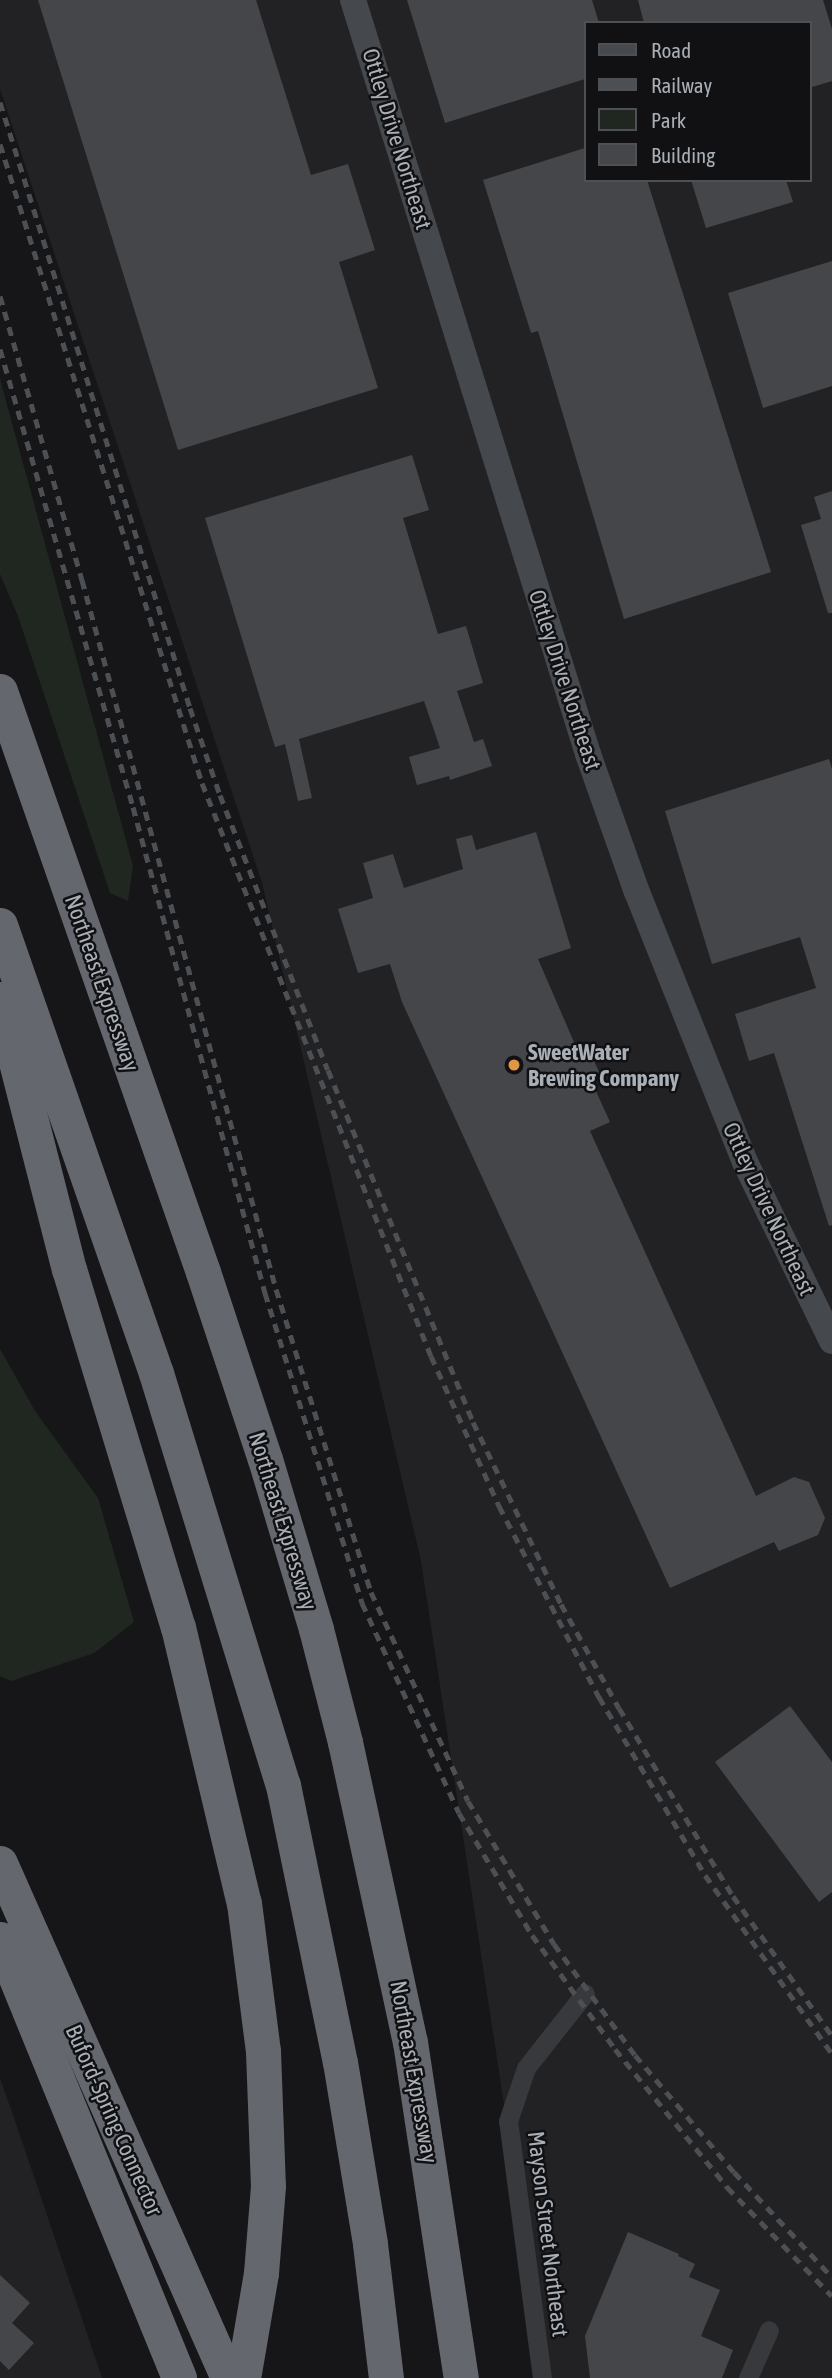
<!DOCTYPE html>
<style>
body{margin:0}
#map{position:relative;width:832px;height:2378px;overflow:hidden;background:#161618;font-family:"Asap Condensed",sans-serif}
div>[style]{position:absolute}
[style*='--x']{left:calc(var(--x)*1px);top:calc(var(--y)*1px);width:calc(var(--w)*1px);rotate:calc(var(--a)*1deg)}
.built>*{inset:0;background:#222224}
.green>*{inset:0;background:#202720}
.building>*{inset:0;background:#45464a}
.street>*{height:19px;margin:-9.5px;padding:0 9.5px;transform-origin:9.5px;border-radius:9.5px;background:#37393c}
.secondary>*{height:26px;margin:-13px;padding:0 13px;transform-origin:13px;border-radius:13px;background:#45484c}
.highway>*{height:35px;margin:-17.5px;padding:0 17.5px;transform-origin:17.5px;border-radius:17.5px;background:#64676d}
.rail>*{height:5px;margin-top:-2.5px;transform-origin:0;background:repeating-linear-gradient(90deg,#4c4f53 0 9px,transparent 0 16px)}
.dots>*{width:19px;height:19px;translate:-50% -50%;box-sizing:border-box;border:4px solid #111113;border-radius:50%}
span{translate:-50% -50%;white-space:nowrap;text-align:center;line-height:1.15;-webkit-text-stroke:5px #111113;paint-order:stroke}
.street-label{font-size:23px;color:#a9afb6}
.poi-label{font-size:23px;color:#a9afb6;font-weight:700}
.left{translate:0 -50%;text-align:left}
.legend{position:absolute;left:584px;top:21px;width:228px;height:161px;box-sizing:border-box;background:#111113;border:2px solid #4e5054;margin:0;padding:9px 12px;list-style:none;font-size:21px;color:#a9afb6}
.legend li{display:flex;align-items:center;gap:14px;height:35px}
.legend b{width:35px;border:2px solid #4e5054}
</style>
<div id="map">
<div class="built">
<div style="clip-path:polygon(evenodd,0 0,832px 0,832px 2378px,540px 2378px,539px 2334px,421px 1561px,262px 883px,0 89px,0 0,585px 23px,809px 23px,809px 180px,585px 180px,585px 23px)"></div>
<div style="clip-path:polygon(0 2078px,23px 2144px,102px 2378px,0 2378px)"></div>
</div>
<div class="green">
<div style="clip-path:polygon(0 379px,133px 866px,128px 901px,110px 893px,18px 616px,0 574px)"></div>
<div style="clip-path:polygon(0 1349px,35px 1411px,98px 1498px,134px 1622px,94px 1653px,11px 1681px,0 1676px)"></div>
</div>
<div class="building">
<div style="clip-path:polygon(38px 0,256px 0,311px 175px,348px 164px,375px 250px,339px 262px,378px 388px,178px 450px)"></div>
<div style="clip-path:polygon(407px 0,592px 0,599px 23px,585px 23px,585px 79px,445px 123px)"></div>
<div style="clip-path:polygon(638px 0,823px 0,832px 29px,832px 81px,809px 88px,809px 23px,644px 23px)"></div>
<div style="clip-path:polygon(585px 148px,585px 180px,647px 180px,771px 572px,624px 619px,538px 331px,531px 333px,483px 180px)"></div>
<div style="clip-path:polygon(691px 180px,786px 180px,793px 202px,706px 228px)"></div>
<div style="clip-path:polygon(832px 261px,832px 386px,763px 408px,728px 293px)"></div>
<div style="clip-path:polygon(412px 455px,429px 510px,403px 518px,438px 634px,466px 626px,483px 683px,457px 691px,474px 742px,483px 739px,492px 766px,450px 780px,449px 776px,417px 785px,409px 757px,440px 748px,424px 701px,299px 739px,312px 798px,298px 801px,285px 744px,275px 747px,205px 518px)"></div>
<div style="clip-path:polygon(832px 491px,832px 613px,828px 613px,801px 525px,821px 519px,814px 497px)"></div>
<div style="clip-path:polygon(829px 759px,832px 769px,832px 1225px,829px 1226px,774px 1053px,749px 1061px,735px 1014px,816px 988px,800px 937px,712px 964px,665px 811px)"></div>
<div style="clip-path:polygon(536px 832px,571px 948px,538px 959px,580px 1056px,590px 1052px,600px 1074px,590px 1078px,610px 1122px,590px 1131px,756px 1496px,794px 1477px,809px 1482px,825px 1518px,818px 1535px,779px 1551px,774px 1542px,670px 1588px,402px 1002px,390px 964px,358px 973px,338px 909px,373px 898px,363px 863px,393px 854px,404px 888px,463px 869px,456px 839px,472px 835px,476px 850px)"></div>
<div style="clip-path:polygon(790px 1706px,832px 1762px,832px 1892px,819px 1902px,715px 1762px)"></div>
<div style="clip-path:polygon(628px 2232px,679px 2254px,678px 2256px,695px 2264px,689px 2277px,720px 2290px,701px 2336px,733px 2350px,722px 2378px,590px 2378px,585px 2336px)"></div>
<div style="clip-path:polygon(0 2275px,30px 2303px,12px 2323px,34px 2343px,9px 2370px,0 2361px)"></div>
</div>
<div class="street">
<div style="--x:542;--y:2378;--w:259;--a:-97.5"></div>
<div style="--x:508;--y:2121;--w:56;--a:-71.2"></div>
<div style="--x:526;--y:2068;--w:95;--a:-51.8"></div>
<div style="--x:748;--y:2378;--w:52;--a:-66.4"></div>
</div>
<div class="secondary">
<div style="--x:353;--y:0;--w:790;--a:72.69"></div>
<div style="--x:588;--y:754;--w:146;--a:70.5"></div>
<div style="--x:637;--y:892;--w:291;--a:68.2"></div>
<div style="--x:745;--y:1162;--w:199;--a:64.1"></div>
</div>
<div class="highway">
<div style="--x:0;--y:691;--w:615;--a:70.74"></div>
<div style="--x:203;--y:1272;--w:197;--a:71.7"></div>
<div style="--x:265;--y:1459;--w:177;--a:73.3"></div>
<div style="--x:316;--y:1629;--w:117;--a:75.6"></div>
<div style="--x:345;--y:1742;--w:307;--a:77.8"></div>
<div style="--x:410;--y:2042;--w:340;--a:81.4"></div>
<div style="--x:0;--y:925;--w:474;--a:70.8"></div>
<div style="--x:156;--y:1373;--w:431;--a:72.9"></div>
<div style="--x:283;--y:1785;--w:283;--a:78.4"></div>
<div style="--x:340;--y:2062;--w:184;--a:80.6"></div>
<div style="--x:370;--y:2244;--w:135;--a:83.2"></div>
<div style="--x:0;--y:999;--w:279;--a:75.7"></div>
<div style="--x:69;--y:1269;--w:374;--a:73.1"></div>
<div style="--x:178;--y:1627;--w:284;--a:76.6"></div>
<div style="--x:244;--y:1903;--w:149;--a:82.7"></div>
<div style="--x:263;--y:2051;--w:135;--a:87.9"></div>
<div style="--x:268;--y:2186;--w:87;--a:94.6"></div>
<div style="--x:261;--y:2273;--w:107;--a:99.7"></div>
<div style="--x:0;--y:1863;--w:563;--a:66.12"></div>
<div style="--x:0;--y:1939;--w:474;--a:67.8"></div>
</div>
<div class="rail">
<div style="--x:0;--y:102;--w:635;--a:72.59"></div>
<div style="--x:190;--y:708;--w:92;--a:71"></div>
<div style="--x:220;--y:795;--w:295;--a:68.6"></div>
<div style="--x:328;--y:1070;--w:381;--a:67.6"></div>
<div style="--x:473;--y:1422;--w:202;--a:64.2"></div>
<div style="--x:561;--y:1604;--w:119;--a:60.9"></div>
<div style="--x:619;--y:1708;--w:220;--a:58.8"></div>
<div style="--x:733;--y:1896;--w:171;--a:54.7"></div>
<div style="--x:0;--y:144;--w:670;--a:72.46"></div>
<div style="--x:202;--y:783;--w:617;--a:68.22"></div>
<div style="--x:431;--y:1356;--w:165;--a:65.6"></div>
<div style="--x:499;--y:1506;--w:216;--a:62.4"></div>
<div style="--x:599;--y:1697;--w:207;--a:59.2"></div>
<div style="--x:705;--y:1875;--w:219;--a:54.6"></div>
<div style="--x:0;--y:296;--w:296;--a:73.9"></div>
<div style="--x:82;--y:580;--w:735;--a:74.7"></div>
<div style="--x:276;--y:1289;--w:318;--a:72.6"></div>
<div style="--x:371;--y:1592;--w:230;--a:65.1"></div>
<div style="--x:468;--y:1801;--w:167;--a:59"></div>
<div style="--x:554;--y:1944;--w:137;--a:53.9"></div>
<div style="--x:635;--y:2055;--w:153;--a:49.8"></div>
<div style="--x:734;--y:2172;--w:144;--a:47"></div>
<div style="--x:0;--y:349;--w:477;--a:73.8"></div>
<div style="--x:133;--y:807;--w:504;--a:74.8"></div>
<div style="--x:265;--y:1293;--w:325;--a:72.6"></div>
<div style="--x:362;--y:1603;--w:231;--a:65.2"></div>
<div style="--x:459;--y:1813;--w:142;--a:59.1"></div>
<div style="--x:532;--y:1935;--w:141;--a:53.9"></div>
<div style="--x:615;--y:2049;--w:178;--a:50.9"></div>
<div style="--x:727;--y:2187;--w:151;--a:46.1"></div>
</div>
<div class="dots">
<div style="left:514px;top:1065px;background:#e09745"></div>
</div>
<div class="street-label">
<span style="left:397px;top:139px;rotate:73deg">Ottley Drive Northeast</span>
<span style="left:565px;top:680px;rotate:72deg">Ottley Drive Northeast</span>
<span style="left:102px;top:983px;rotate:71deg">Northeast Expressway</span>
<span style="left:769px;top:1209px;rotate:65deg">Ottley Drive Northeast</span>
<span style="left:283px;top:1521px;rotate:73deg">Northeast Expressway</span>
<span style="left:414px;top:2072px;rotate:80deg">Northeast Expressway</span>
<span style="left:114px;top:2120px;rotate:66deg">Buford-Spring Connector</span>
<span style="left:548px;top:2234px;rotate:83deg">Mayson Street Northeast</span>
</div>
<div class="poi-label">
<span class="left" style="left:528px;top:1065px">SweetWater<br>Brewing Company</span>
</div>
<ul class="legend">
<li><b style="height:9px;background:#45484c"></b>Road</li>
<li><b style="height:9px;background:#4c4f53"></b>Railway</li>
<li><b style="height:19px;background:#202720"></b>Park</li>
<li><b style="height:19px;background:#45464a"></b>Building</li>
</ul>
</div>
